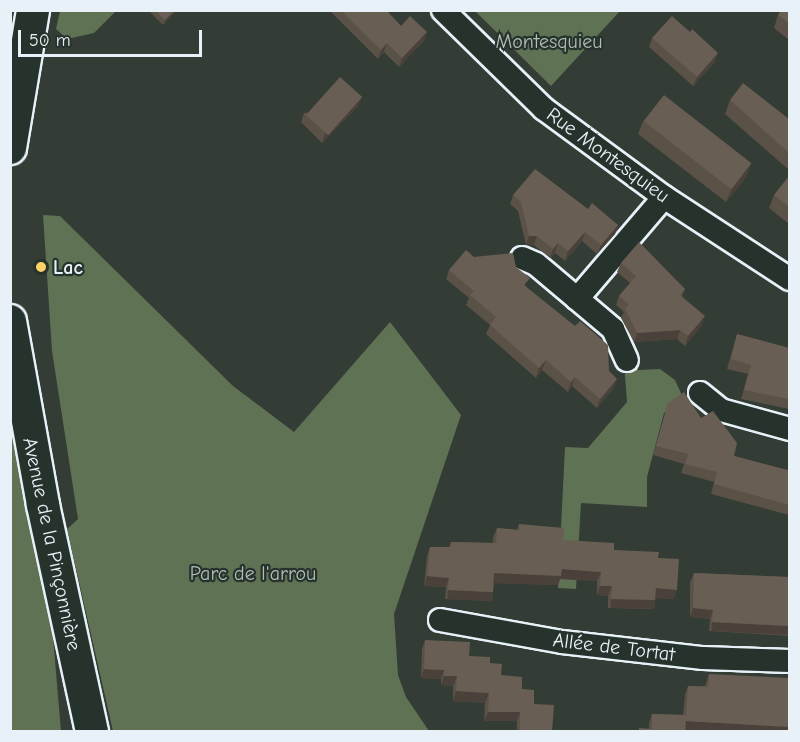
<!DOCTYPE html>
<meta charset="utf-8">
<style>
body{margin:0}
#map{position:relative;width:800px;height:742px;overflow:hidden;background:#333c35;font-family:"Comic Neue",sans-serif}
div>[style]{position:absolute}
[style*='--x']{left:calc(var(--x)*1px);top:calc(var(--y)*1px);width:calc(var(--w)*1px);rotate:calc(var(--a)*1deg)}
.green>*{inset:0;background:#607254}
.roads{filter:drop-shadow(2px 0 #e8f1f8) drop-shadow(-2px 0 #e8f1f8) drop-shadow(0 2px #e8f1f8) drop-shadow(0 -2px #e8f1f8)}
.minor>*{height:22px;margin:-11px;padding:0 11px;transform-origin:11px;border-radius:11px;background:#26332d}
.secondary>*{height:32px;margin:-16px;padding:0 16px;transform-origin:16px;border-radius:16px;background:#26332d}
.wall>*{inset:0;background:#5a5147}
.shaded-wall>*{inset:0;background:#4a423a;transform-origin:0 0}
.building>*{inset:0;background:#695e53;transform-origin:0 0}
.dots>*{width:16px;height:16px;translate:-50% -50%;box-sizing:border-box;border:3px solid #26332d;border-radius:50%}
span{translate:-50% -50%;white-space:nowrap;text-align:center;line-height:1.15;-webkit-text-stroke:4.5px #26332d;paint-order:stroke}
.park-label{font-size:20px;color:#b2beb6}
.street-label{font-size:20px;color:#e8f1f8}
.poi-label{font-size:20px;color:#e8f1f8;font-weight:700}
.left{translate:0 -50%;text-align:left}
.frame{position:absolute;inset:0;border:12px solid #e8f1f8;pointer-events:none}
.scale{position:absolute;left:18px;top:30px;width:184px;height:27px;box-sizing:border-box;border:3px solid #e8f1f8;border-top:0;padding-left:8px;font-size:18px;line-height:21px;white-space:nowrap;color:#e8f1f8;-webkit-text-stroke:4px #26332d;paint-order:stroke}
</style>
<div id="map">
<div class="green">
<div style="clip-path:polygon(60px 11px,60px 10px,116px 11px,94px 33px,67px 39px,56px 29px)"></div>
<div style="clip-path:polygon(475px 11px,474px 11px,620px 11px,551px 86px)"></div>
<div style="clip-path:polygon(43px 215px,60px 216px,233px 386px,294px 432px,390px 322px,461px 415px,394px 614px,398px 675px,406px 697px,429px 731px,113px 731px,67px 529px,78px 519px,52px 351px)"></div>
<div style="clip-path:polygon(624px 362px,638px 362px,638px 370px,660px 369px,675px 380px,684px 400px,664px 413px,647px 477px,647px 507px,581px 503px,576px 589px,558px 588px,565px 447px,588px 448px,627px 402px)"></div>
<div style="clip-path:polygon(11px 422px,53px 637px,61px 731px,11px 731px)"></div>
</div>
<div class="roads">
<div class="minor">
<div style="--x:443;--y:10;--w:141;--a:44.4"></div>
<div style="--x:544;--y:109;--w:149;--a:36.3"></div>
<div style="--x:664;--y:197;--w:150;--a:33.1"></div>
<div style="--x:522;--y:258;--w:15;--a:23"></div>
<div style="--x:536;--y:264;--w:101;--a:40.2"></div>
<div style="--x:613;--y:329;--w:34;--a:66"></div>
<div style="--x:577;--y:299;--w:134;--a:-49.5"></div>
<div style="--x:700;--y:393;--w:27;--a:39"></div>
<div style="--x:721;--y:410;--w:72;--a:15.4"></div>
<div style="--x:440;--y:620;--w:124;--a:10.2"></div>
<div style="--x:562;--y:642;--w:142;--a:6.5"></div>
<div style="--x:703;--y:658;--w:87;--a:2"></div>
</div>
<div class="secondary">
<div style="--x:10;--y:148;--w:140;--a:-80.5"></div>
<div style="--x:10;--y:321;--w:187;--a:79.8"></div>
<div style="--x:43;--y:505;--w:232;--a:77.8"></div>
</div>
</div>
<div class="wall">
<div style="clip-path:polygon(148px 10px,177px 10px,163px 25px)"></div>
<div style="clip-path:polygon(329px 10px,386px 10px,401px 26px,424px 41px,399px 67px,384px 52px,378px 59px)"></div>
<div style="clip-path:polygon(789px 10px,789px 40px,774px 28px,778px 15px)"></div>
<div style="clip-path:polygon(690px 32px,715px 62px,693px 86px,649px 47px,652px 38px)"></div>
<div style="clip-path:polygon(730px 100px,789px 119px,789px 170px,725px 114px)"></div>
<div style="clip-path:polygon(358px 106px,322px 143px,301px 122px,304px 113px)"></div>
<div style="clip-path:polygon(643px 121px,747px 176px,726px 202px,638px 134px)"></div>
<div style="clip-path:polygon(789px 176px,789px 224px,769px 208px,774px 195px)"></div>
<div style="clip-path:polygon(513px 195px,588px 209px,618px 225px,615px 234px,597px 254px,582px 241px,565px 261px,555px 253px,550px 258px,534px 245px,526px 245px,518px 211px,510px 204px)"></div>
<div style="clip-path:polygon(474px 257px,516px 267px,526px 287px,609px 371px,614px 388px,597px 408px,572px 386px,568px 392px,542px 370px,536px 378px,486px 334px,490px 325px,466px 305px,469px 298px,446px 279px,449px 270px)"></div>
<div style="clip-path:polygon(621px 263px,685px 289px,682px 296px,702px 325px,685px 346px,677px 339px,634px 342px,621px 318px,624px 312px,616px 305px,619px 296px,630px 283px,617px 272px)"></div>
<div style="clip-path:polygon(737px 334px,789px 348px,789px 409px,741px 399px,748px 374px,727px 369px)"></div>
<div style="clip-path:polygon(668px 403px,701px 418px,734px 456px,787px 470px,789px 469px,789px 515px,711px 494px,714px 482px,681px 473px,684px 464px,653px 455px)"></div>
<div style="clip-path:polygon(519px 524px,563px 540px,658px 558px,674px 599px,656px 598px,652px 609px,608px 608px,608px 596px,597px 595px,597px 581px,560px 579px,558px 585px,494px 583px,493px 592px,490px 601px,445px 599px,446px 587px,424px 586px,427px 556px,430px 547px,449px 547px,451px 542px,493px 543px,493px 537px,497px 528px,517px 530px)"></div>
<div style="clip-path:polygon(694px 573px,789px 577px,789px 636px,709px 631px,710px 619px,690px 617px,690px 582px)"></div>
<div style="clip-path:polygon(425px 640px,490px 663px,501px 675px,522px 689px,534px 704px,552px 732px,517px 732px,517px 721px,484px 721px,485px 703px,453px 701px,453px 686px,441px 685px,441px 679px,421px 678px,422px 649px)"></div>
<div style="clip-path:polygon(709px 674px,789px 732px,703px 732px,649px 729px,649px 723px,652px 714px,683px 715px,685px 695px,688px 686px,705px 686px)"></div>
</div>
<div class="shaded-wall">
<div style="clip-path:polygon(175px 10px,177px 10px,163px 25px,165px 20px)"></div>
<div style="clip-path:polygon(427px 32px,424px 41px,399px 67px,402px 58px)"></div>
<div style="clip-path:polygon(387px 43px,384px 52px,378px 59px,381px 50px)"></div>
<div style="clip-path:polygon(718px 53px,715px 62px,693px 86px,697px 77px)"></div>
<div style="clip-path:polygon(362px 97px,358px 106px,322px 143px,325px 134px)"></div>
<div style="clip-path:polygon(751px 164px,747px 176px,726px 202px,731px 190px)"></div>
<div style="clip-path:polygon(618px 225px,615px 234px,597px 254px,601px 245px)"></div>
<div style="clip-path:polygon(585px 232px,582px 241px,565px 261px,568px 251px)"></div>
<div style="clip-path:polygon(529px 236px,537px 236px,534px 245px,526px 245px)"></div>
<div style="clip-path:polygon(558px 243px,555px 253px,550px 258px,553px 249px)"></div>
<div style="clip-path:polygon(705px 316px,702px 325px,685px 346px,688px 336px)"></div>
<div style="clip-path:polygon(680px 330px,677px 339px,634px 342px,637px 333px)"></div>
<div style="clip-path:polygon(546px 360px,542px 370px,536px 378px,539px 368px)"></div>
<div style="clip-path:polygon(575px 377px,572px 386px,568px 392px,571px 382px)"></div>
<div style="clip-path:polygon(617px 379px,614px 388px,597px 408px,600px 399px)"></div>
<div style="clip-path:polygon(562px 569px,601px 572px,597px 581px,560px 579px,558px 585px,491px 583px,494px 573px)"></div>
<div style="clip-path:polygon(427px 576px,449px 578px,446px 587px,424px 586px)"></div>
<div style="clip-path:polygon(600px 586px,612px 586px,608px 596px,597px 595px)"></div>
<div style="clip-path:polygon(656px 588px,677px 590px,674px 599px,653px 598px)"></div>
<div style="left:448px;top:590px;width:45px;height:9px;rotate:3deg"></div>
<div style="left:611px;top:599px;width:44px;height:9px;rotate:1deg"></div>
<div style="clip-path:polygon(693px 608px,713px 610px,710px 619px,690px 617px)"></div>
<div style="left:712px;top:622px;width:77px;height:9px;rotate:3deg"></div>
<div style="clip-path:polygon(424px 669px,444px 670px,441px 679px,421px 678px)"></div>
<div style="clip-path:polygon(444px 676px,457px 676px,453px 686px,441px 685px)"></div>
<div style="clip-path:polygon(456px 691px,489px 693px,485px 703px,453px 701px)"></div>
<div style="clip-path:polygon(488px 712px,520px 712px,517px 721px,484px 721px)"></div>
<div style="clip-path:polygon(686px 721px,789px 727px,789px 732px,703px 732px,682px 730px)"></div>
</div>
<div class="building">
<div style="clip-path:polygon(155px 10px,175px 10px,165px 20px)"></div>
<div style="clip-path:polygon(341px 10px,386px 10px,401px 26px,410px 16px,427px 32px,402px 58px,387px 43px,381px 50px)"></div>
<div style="clip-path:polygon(781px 10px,789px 10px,789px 23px,778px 15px)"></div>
<div style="clip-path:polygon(672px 16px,690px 32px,692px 29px,718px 53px,697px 77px,652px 38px)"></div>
<div style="left:340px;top:77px;width:30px;height:51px;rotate:42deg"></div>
<div style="clip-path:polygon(743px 83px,789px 119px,789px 153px,730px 100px)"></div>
<div style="left:664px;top:95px;width:111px;height:33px;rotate:38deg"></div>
<div style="clip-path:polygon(535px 169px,588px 209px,592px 203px,618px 225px,601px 245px,585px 232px,568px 251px,558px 243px,553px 249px,537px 236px,529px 236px,521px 202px,513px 195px)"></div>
<div style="clip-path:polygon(789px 176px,789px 207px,774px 195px)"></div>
<div style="clip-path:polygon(639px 242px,685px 289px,680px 295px,705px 316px,688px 336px,680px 330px,637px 333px,625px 309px,629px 304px,619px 296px,636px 276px,621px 263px)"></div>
<div style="clip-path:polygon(466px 250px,474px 257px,513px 253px,516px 267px,530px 278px,524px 285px,575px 326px,580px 321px,608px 345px,609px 371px,617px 379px,600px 399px,575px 377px,571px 382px,546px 360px,539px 368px,490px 325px,496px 317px,470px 295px,474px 291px,449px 270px)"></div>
<div style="clip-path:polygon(737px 334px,789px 348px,789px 399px,744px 390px,751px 365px,731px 359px)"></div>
<div style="clip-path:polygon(684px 392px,701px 418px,713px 411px,737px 443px,734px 456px,787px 470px,789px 469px,789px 505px,714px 484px,717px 472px,685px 464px,688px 454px,656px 446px,668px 403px)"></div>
<div style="clip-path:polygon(519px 524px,564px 528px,563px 540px,614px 543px,614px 550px,659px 552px,658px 558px,679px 559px,677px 590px,656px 588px,655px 600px,611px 599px,612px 586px,600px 586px,601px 572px,562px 569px,561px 576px,494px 573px,493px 592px,448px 590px,449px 578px,427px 576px,430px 547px,451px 547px,451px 542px,496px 543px,497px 528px,519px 530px)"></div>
<div style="clip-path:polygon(694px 573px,789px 577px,789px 626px,712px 622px,713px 610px,693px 608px)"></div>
<div style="clip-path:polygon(425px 640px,470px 642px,469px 656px,490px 657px,490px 663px,502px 664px,501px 675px,522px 677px,522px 689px,534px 690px,534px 704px,554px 705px,552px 732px,520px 732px,520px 712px,488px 712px,489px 693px,456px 691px,457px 676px,444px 676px,444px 670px,424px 669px)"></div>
<div style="clip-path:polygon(709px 674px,789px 678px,789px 727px,686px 721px,685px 732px,639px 732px,639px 728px,652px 729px,652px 714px,686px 715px,688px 686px,708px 687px)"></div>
</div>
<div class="dots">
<div style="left:41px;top:267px;background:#ffd166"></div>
</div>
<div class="park-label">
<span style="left:549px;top:41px">Montesquieu</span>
<span style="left:253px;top:573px">Parc de l'arrou</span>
</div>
<div class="street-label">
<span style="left:608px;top:155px;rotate:36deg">Rue Montesquieu</span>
<span style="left:52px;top:544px;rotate:78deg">Avenue de la Pinçonnière</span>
<span style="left:614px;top:647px;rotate:7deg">Allée de Tortat</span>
</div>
<div class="poi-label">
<span class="left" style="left:53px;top:267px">Lac</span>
</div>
<div class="frame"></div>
<div class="scale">50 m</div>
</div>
